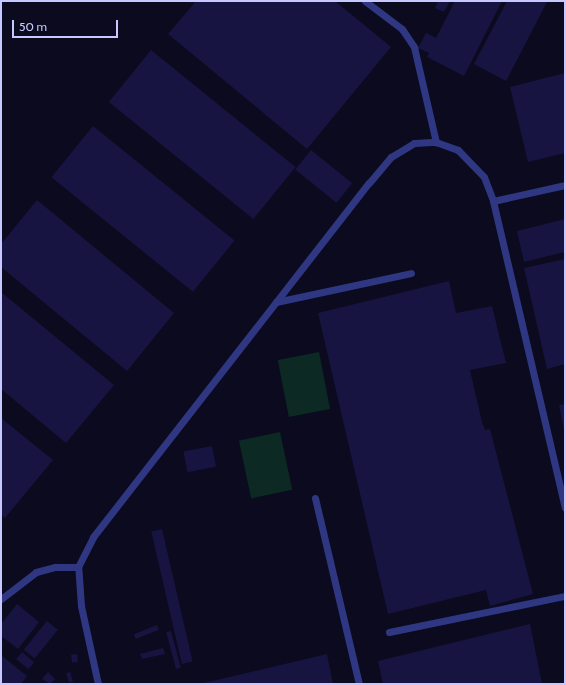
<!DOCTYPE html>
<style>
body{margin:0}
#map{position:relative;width:566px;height:685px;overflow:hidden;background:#0b0a1e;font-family:Cabin,sans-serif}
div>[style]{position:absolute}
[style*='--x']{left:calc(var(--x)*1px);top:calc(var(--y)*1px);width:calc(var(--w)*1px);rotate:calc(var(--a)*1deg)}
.green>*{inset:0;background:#0c2924;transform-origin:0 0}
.building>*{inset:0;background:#171441;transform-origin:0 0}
.service>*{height:7px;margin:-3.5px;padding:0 3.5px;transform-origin:3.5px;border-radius:3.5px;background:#303782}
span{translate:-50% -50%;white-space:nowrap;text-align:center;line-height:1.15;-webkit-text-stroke:3px #0b0a1e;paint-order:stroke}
.frame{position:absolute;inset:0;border:2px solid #c7c8ff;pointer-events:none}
.scale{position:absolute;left:12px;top:20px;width:106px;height:18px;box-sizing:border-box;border:2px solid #c7c8ff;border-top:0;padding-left:5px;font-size:12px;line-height:14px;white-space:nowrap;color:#c7c8ff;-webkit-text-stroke:3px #0b0a1e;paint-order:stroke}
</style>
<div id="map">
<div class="green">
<div style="left:319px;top:352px;width:58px;height:42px;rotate:79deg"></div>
<div style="left:280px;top:432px;width:59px;height:42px;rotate:78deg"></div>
</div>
<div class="building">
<div style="clip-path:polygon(196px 1px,335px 1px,391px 47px,307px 149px,168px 34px)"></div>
<div style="clip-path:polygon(438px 1px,450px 1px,444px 12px,435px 8px)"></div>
<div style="clip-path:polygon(455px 1px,502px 1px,464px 76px,427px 57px,429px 53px,418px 48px,426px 33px,436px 38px)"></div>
<div style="clip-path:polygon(507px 1px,547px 2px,506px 81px,474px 64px)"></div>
<div style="left:151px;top:50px;width:186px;height:67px;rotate:39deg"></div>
<div style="clip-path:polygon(565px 73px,565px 153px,528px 162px,510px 87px)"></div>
<div style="left:93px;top:126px;width:182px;height:66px;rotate:39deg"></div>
<div style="left:311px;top:150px;width:53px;height:25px;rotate:39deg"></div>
<div style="clip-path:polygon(37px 200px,174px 313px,127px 371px,1px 267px,1px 244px)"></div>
<div style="clip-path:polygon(565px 219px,565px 252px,524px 262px,517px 231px)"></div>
<div style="clip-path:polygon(565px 259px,565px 364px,547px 369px,524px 268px)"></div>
<div style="clip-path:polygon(449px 281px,456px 313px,492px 306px,506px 363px,470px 370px,482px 422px,485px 430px,490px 429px,533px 594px,490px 606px,486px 590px,388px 614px,318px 313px)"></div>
<div style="clip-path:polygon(1px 292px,114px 385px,66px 443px,1px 389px)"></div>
<div style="clip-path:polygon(565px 404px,565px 430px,564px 430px,559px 405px)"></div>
<div style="clip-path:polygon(1px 418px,53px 460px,5px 518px,1px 515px)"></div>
<div style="left:212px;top:446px;width:21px;height:29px;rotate:79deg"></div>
<div style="left:162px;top:529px;width:136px;height:11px;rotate:77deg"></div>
<div style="clip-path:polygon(17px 604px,39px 622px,18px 649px,1px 636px,1px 624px)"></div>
<div style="left:47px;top:621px;width:14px;height:37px;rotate:39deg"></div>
<div style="clip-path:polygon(530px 624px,542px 684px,383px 684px,378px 661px)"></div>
<div style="left:157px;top:625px;width:5px;height:25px;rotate:68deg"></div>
<div style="left:171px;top:631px;width:38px;height:5px;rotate:75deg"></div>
<div style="clip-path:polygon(163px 648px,165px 654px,142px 659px,140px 654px)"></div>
<div style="left:22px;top:652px;width:16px;height:9px;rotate:40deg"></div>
<div style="left:77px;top:654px;width:8px;height:6px;rotate:83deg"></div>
<div style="clip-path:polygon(327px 654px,333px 684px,204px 684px,204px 683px)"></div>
<div style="clip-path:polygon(1px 655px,27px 676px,21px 684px,1px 684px)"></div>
<div style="clip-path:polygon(48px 672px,55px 679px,50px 684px,42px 679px)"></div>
<div style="left:70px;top:672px;width:10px;height:4px;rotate:73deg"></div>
</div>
<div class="service">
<div style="--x:365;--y:1;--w:46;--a:37.1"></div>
<div style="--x:402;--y:29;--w:22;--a:56"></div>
<div style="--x:414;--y:47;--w:98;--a:77"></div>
<div style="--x:493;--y:201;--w:74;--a:-12.5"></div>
<div style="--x:276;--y:302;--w:138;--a:-12.1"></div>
<div style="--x:315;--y:498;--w:191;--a:76.7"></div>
<div style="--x:1;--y:599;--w:44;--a:-37.6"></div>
<div style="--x:36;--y:572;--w:20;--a:-15"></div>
<div style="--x:55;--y:567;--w:23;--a:0"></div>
<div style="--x:389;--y:632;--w:180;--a:-11.6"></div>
<div style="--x:98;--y:684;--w:80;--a:-102.3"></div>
<div style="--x:81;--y:606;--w:39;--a:-94"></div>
<div style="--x:78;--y:567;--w:34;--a:-63"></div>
<div style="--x:93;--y:537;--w:449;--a:-52.1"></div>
<div style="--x:369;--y:183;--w:34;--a:-50"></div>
<div style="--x:391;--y:157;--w:27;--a:-31"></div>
<div style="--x:414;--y:143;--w:22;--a:-3"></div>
<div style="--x:436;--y:142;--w:23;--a:20"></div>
<div style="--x:458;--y:150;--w:37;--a:46"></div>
<div style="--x:484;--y:177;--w:26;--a:69"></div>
<div style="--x:493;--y:201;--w:315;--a:76.8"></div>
</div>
<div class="frame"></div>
<div class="scale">50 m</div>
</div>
